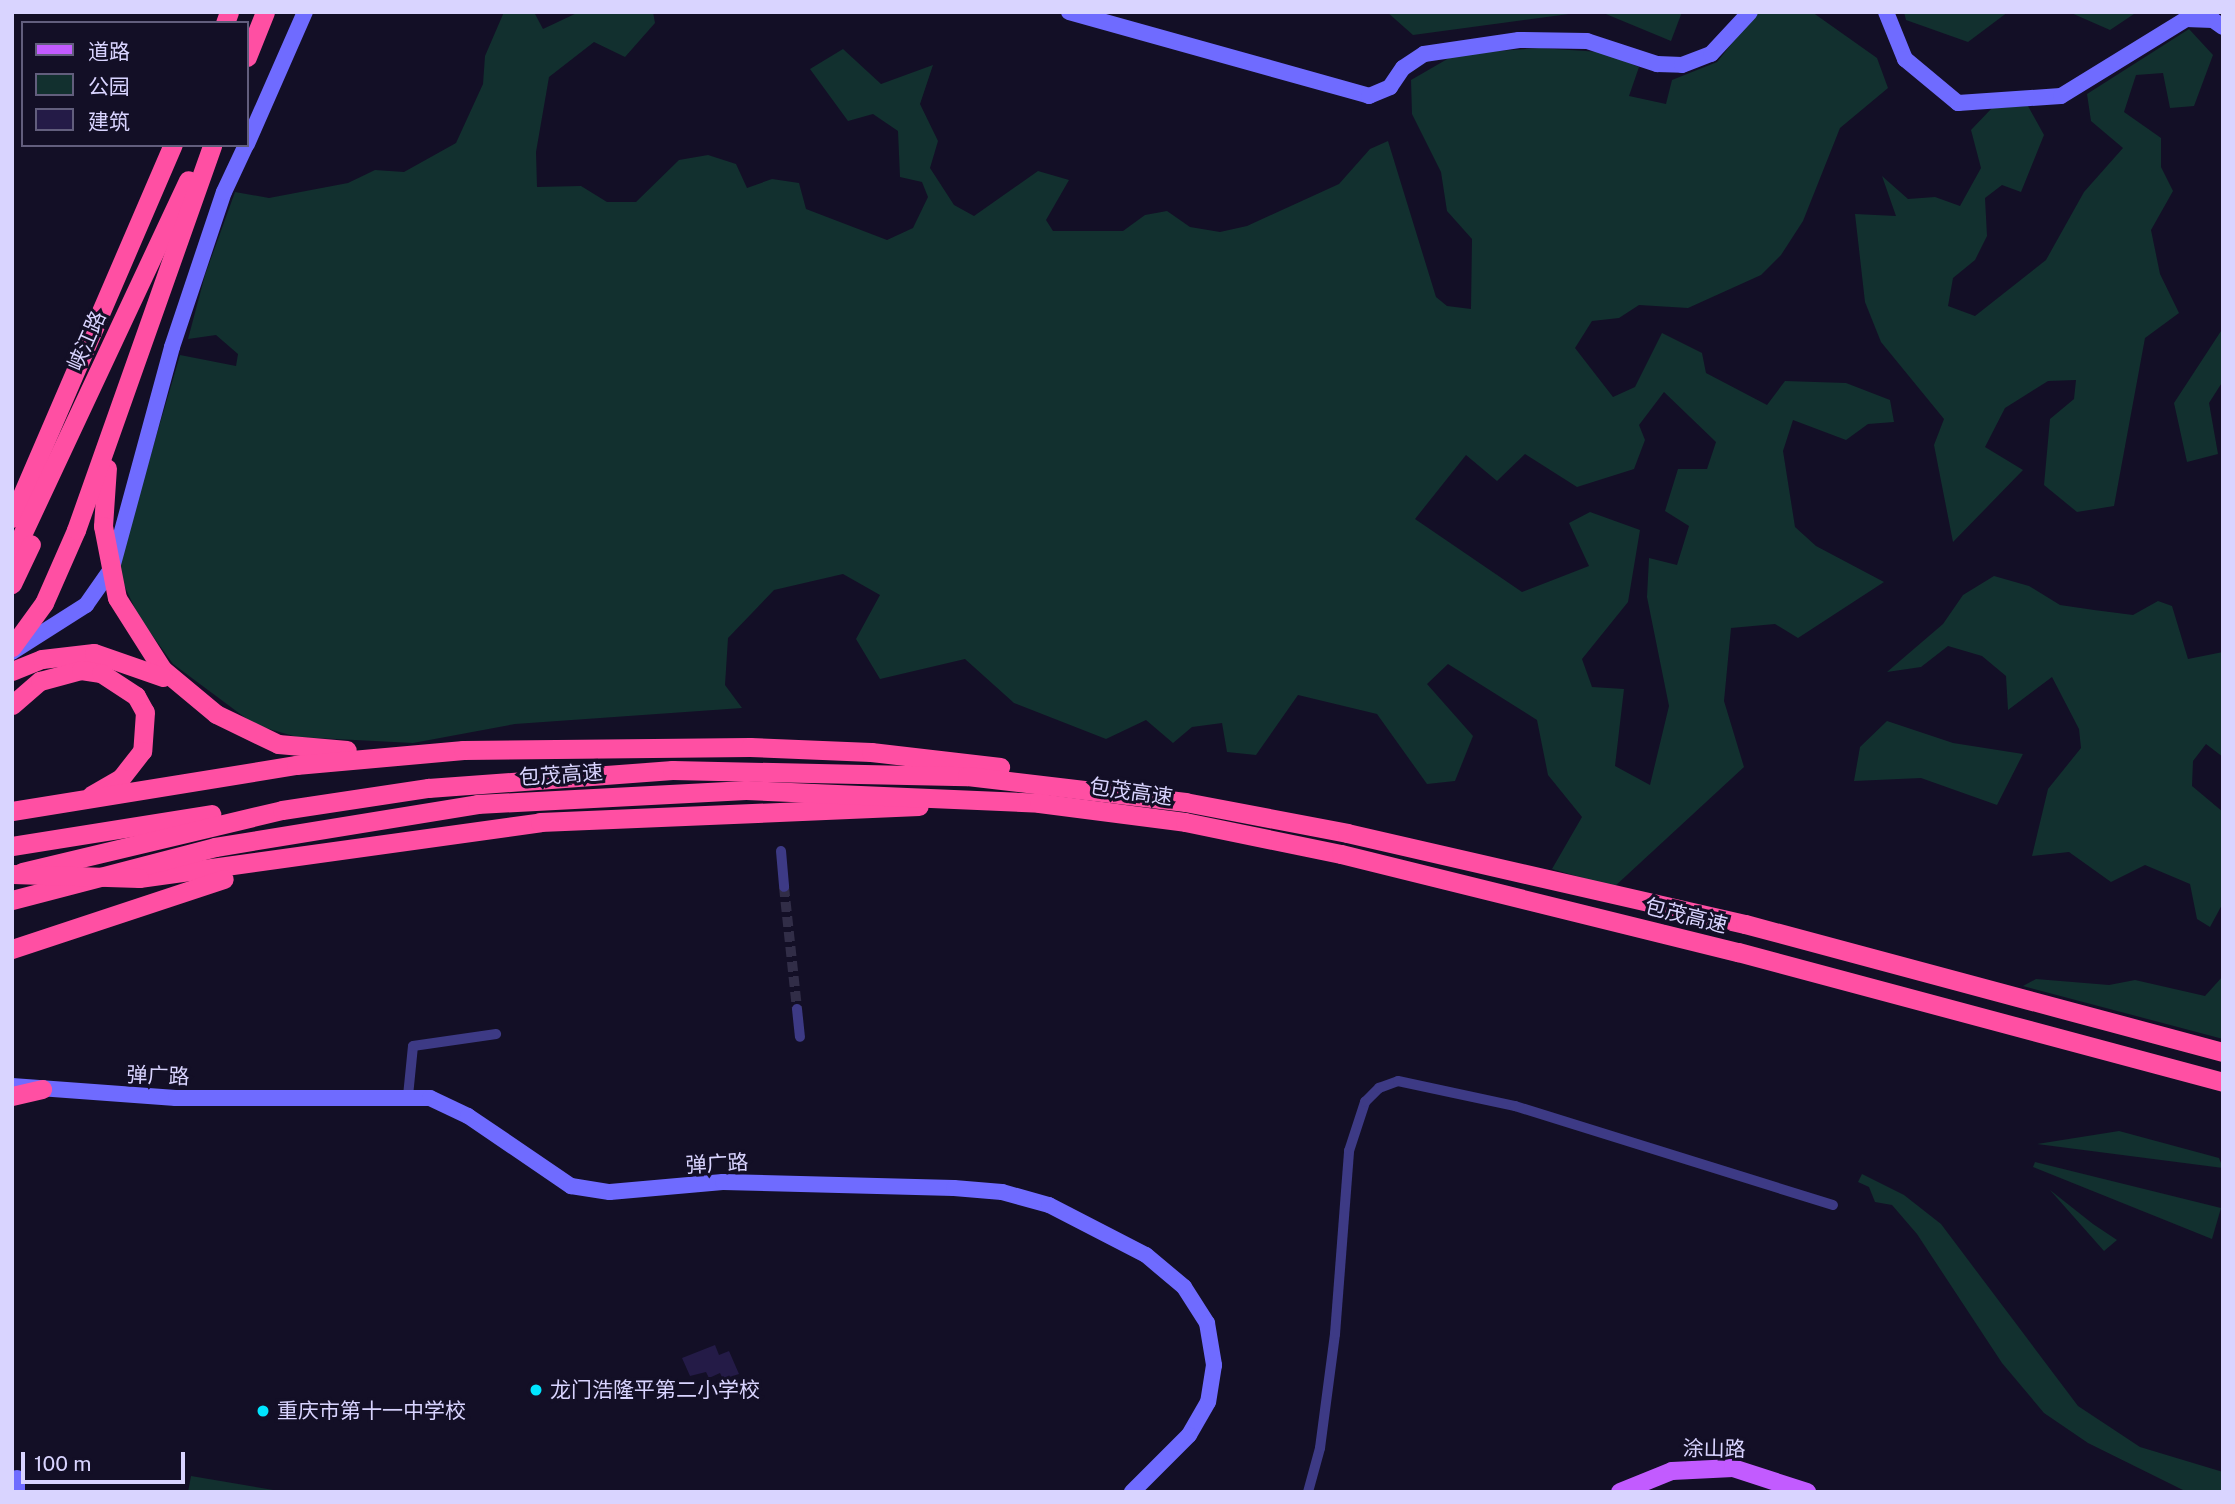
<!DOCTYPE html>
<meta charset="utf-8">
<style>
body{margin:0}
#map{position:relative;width:2235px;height:1504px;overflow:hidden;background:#130f26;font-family:"Public Sans","Noto Sans SC",sans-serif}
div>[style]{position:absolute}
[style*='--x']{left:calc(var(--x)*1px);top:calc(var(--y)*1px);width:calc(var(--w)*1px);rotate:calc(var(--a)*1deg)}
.green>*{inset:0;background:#12302f}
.building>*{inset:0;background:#241b47}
.street-tunnel>*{height:10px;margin-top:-5px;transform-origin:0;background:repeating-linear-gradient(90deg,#312d47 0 10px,transparent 0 15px)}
.street>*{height:10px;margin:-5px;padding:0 5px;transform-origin:5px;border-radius:5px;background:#3d3a85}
.secondary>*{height:16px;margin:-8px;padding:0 8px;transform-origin:8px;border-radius:8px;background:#6f6bff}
.primary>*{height:18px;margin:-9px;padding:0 9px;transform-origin:9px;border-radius:9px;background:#c25bff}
.highway>*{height:19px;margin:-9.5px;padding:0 9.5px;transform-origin:9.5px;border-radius:9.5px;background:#ff4fa3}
.highway-bridge>*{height:19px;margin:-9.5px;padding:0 9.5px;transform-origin:9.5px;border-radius:9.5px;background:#ff4fa3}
.dots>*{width:19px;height:19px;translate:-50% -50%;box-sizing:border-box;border:4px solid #130f26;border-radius:50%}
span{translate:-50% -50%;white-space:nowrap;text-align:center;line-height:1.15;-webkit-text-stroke:6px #130f26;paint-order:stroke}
.street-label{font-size:21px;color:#d9d4ff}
.poi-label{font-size:21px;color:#d9d4ff}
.left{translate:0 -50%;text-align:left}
.frame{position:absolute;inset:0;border:14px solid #d9d4ff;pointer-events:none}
.legend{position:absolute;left:21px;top:21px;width:228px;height:126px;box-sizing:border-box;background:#130f26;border:2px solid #625e7d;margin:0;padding:9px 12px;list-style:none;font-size:21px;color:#d9d4ff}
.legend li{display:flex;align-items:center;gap:14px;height:35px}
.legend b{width:35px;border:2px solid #625e7d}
.scale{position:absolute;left:21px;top:1452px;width:164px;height:32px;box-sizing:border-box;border:4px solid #d9d4ff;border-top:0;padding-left:9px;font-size:21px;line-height:24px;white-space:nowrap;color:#d9d4ff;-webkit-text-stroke:5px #130f26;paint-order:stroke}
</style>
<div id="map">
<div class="green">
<div style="clip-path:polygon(evenodd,504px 12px,534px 12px,543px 29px,579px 12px,653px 12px,655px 23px,625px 57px,594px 42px,549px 77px,536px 152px,537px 187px,581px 186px,607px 202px,636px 202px,679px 160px,708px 155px,736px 164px,747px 188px,772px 179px,799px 183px,806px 209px,887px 240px,913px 228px,928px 197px,922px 182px,900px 177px,898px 131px,873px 114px,848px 121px,810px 69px,843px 49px,881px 84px,933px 65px,920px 104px,938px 141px,930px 168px,954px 205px,974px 216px,1038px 171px,1069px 180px,1046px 220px,1053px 231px,1123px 231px,1145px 215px,1167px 211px,1190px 227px,1220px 232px,1247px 226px,1339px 184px,1370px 149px,1388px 141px,1436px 297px,1447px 306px,1471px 309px,1472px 239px,1447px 211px,1441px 172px,1412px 114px,1411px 80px,1456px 54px,1539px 48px,1601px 52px,1639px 67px,1629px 96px,1666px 104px,1672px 80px,1717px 62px,1757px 12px,1812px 12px,1877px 58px,1888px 88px,1840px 128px,1803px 221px,1781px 255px,1761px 275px,1688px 308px,1639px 305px,1619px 318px,1592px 321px,1575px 348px,1613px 397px,1635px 387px,1662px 333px,1702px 353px,1706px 373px,1767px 405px,1785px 381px,1846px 383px,1890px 400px,1894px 422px,1868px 424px,1846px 440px,1793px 420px,1783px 451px,1795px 527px,1816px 546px,1884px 582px,1798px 638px,1775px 624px,1731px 628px,1724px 701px,1744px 767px,1614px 887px,1552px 869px,1582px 817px,1548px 775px,1537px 720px,1448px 664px,1427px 684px,1473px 736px,1455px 781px,1427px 784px,1377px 714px,1298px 695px,1256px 755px,1227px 752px,1222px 723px,1192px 727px,1173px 743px,1146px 720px,1106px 739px,1014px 703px,965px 659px,880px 679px,856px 639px,880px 595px,843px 574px,774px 590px,728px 638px,725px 685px,742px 708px,515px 724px,413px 743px,297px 737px,255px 725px,173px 664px,139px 617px,117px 570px,180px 355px,236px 366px,238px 354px,216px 335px,188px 339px,205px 275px,235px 192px,269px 198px,348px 183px,375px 170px,404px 172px,456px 143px,483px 84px,485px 56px,504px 12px,1664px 392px,1716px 442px,1707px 469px,1678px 469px,1665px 511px,1689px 526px,1677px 565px,1649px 558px,1647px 597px,1669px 706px,1650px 785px,1615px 766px,1624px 689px,1592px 687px,1582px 659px,1628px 602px,1640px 530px,1590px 512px,1569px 523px,1589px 566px,1522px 592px,1415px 519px,1466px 455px,1497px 481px,1525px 454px,1577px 487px,1634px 469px,1645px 440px,1639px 425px,1664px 392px)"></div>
<div style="clip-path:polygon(1387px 12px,1584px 12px,1413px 35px)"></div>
<div style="clip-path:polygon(1601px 12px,1682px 12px,1671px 41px)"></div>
<div style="clip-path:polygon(1904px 12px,2008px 12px,1968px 42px,1906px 20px)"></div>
<div style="clip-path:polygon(2069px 12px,2137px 12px,2110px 30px)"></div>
<div style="clip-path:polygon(2189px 29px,2213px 55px,2194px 106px,2170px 108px,2163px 73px,2136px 75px,2124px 112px,2161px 138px,2161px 167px,2173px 191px,2151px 230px,2160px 274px,2179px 313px,2145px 338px,2114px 506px,2077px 512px,2044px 485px,2050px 419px,2074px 399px,2076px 380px,2048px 381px,2005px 408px,1985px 447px,2023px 470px,1953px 542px,1934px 445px,1944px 419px,1881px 342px,1865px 302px,1855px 214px,1896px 216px,1882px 176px,1908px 199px,1935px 197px,1960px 206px,1981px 168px,1971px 130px,1992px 108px,2028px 106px,2044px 135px,2021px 192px,2002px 185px,1985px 198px,1987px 236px,1975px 260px,1953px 278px,1948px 306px,1975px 316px,2046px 260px,2084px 192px,2123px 148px,2091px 121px,2087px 94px)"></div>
<div style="clip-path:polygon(2223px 328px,2223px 381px,2209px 403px,2218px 454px,2187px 462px,2174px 403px)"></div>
<div style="clip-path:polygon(1994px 576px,2029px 586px,2060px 605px,2094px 610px,2133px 615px,2158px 601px,2172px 606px,2188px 659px,2223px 652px,2223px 757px,2206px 744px,2193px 761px,2192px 786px,2223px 812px,2223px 903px,2210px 927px,2197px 919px,2190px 884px,2145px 865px,2111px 882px,2069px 852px,2032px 856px,2048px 789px,2081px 748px,2079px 729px,2052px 677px,2008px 710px,2006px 676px,1982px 656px,1948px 646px,1921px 667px,1887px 672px,1943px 624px,1963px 595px)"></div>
<div style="clip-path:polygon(1887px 721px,1953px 743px,2023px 754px,1997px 805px,1921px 778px,1854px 781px,1860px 747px)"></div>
<div style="clip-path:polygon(2223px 976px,2223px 1039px,2023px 986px,2036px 979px,2109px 985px,2135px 980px,2205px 996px)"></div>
<div style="clip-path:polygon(2119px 1131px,2219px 1158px,2223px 1168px,2037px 1144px)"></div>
<div style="clip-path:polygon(2035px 1162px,2221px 1208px,2212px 1239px,2033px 1167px)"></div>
<div style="clip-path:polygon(1862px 1174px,1904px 1195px,1941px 1224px,2078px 1406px,2140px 1447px,2223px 1472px,2223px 1492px,2187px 1492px,2088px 1443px,2044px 1413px,2002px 1363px,1917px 1234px,1892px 1205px,1875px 1202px,1869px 1187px,1858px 1182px)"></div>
<div style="clip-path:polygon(2050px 1190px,2093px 1224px,2117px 1240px,2104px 1251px)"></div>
<div style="clip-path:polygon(191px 1476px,285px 1492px,188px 1492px)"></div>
</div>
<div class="building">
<div style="clip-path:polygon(715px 1345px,719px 1355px,729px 1351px,739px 1374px,723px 1379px,720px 1373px,709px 1378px,706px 1372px,690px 1376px,682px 1358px)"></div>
</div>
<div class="street-tunnel">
<div style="--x:784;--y:887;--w:123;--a:83.9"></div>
</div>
<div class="street">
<div style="--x:781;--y:851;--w:36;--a:85"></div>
<div style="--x:797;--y:1009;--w:28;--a:84"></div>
<div style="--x:408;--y:1096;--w:50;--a:-84.3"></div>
<div style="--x:413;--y:1046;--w:84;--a:-8.2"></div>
<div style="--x:1308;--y:1492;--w:46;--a:-74.7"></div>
<div style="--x:1320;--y:1448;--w:115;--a:-82.5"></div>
<div style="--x:1335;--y:1334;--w:184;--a:-85.6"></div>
<div style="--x:1349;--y:1151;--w:52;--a:-71.9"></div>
<div style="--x:1365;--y:1102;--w:20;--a:-45"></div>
<div style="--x:1379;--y:1088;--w:20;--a:-20"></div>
<div style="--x:1398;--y:1081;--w:120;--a:12.1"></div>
<div style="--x:1515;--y:1106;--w:333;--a:17.3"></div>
</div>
<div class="secondary">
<div style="--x:1069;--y:12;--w:312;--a:15.6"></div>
<div style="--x:1369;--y:96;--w:23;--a:-23"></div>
<div style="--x:1390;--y:87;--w:23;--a:-56"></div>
<div style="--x:1403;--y:68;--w:25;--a:-34"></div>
<div style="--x:1424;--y:54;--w:96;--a:-8.4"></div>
<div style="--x:1519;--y:40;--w:68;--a:0.8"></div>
<div style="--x:1587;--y:41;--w:74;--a:18.2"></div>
<div style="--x:1657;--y:64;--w:25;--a:2"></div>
<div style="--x:1682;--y:65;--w:31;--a:-21"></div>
<div style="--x:1711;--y:54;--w:57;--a:-47.1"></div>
<div style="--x:1886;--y:12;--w:51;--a:68"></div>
<div style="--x:1905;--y:59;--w:69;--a:39.7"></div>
<div style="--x:1958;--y:103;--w:103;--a:-3.9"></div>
<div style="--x:2061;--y:96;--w:147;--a:-31.6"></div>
<div style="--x:2186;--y:19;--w:27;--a:2"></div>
<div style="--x:2213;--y:20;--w:12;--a:35"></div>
<div style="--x:247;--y:144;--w:144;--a:-66.3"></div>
<div style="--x:12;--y:652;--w:88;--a:-32.4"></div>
<div style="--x:86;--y:605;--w:45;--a:-54.9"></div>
<div style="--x:112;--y:568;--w:229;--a:-74.8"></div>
<div style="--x:172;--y:347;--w:163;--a:-71.5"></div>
<div style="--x:224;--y:192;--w:52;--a:-64.9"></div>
<div style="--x:12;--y:1086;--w:164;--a:4.2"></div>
<div style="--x:176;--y:1098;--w:254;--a:0"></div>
<div style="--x:430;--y:1098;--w:42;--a:25.3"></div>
<div style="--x:468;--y:1116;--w:125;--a:34.2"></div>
<div style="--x:571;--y:1186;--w:39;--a:9"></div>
<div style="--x:610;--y:1192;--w:113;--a:-5.1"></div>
<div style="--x:723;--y:1182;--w:231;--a:1.5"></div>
<div style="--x:954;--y:1188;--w:48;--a:4.8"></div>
<div style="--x:1002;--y:1192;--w:49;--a:15.5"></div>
<div style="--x:1049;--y:1205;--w:109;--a:27.3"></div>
<div style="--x:1146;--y:1255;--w:50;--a:40.1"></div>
<div style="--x:1184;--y:1287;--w:43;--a:57.4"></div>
<div style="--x:1207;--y:1323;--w:43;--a:80.5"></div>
<div style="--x:1214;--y:1365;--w:37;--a:99"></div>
<div style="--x:1208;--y:1402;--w:38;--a:120"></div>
<div style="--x:1189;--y:1435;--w:81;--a:135"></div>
<div style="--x:17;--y:1478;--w:14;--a:90"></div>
</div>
<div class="primary">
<div style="--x:1620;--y:1492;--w:56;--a:-22"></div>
<div style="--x:1672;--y:1471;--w:61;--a:-2.8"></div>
<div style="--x:1733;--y:1468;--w:78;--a:18"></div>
</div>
<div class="highway">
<div style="--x:225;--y:23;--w:12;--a:-70"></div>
<div style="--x:247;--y:57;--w:48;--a:-68.2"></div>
<div style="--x:12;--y:518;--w:406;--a:-66.7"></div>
<div style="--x:103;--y:526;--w:58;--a:-86.1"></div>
<div style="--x:12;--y:556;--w:415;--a:-64.9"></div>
<div style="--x:12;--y:584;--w:44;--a:-64.6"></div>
<div style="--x:117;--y:598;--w:84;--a:57.6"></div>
<div style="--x:162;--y:669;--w:70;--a:39.8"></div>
<div style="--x:216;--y:714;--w:69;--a:25.8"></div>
<div style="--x:278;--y:744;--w:69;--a:5"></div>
<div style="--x:12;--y:647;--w:54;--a:-54"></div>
<div style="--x:44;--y:603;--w:80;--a:-66.3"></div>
<div style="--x:76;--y:530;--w:408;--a:-70.5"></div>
<div style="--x:12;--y:671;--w:32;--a:-22"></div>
<div style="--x:42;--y:659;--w:52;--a:-6.6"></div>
<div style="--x:94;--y:653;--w:73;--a:19.2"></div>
<div style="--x:12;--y:705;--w:37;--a:-41"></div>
<div style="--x:40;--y:681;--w:42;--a:-15"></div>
<div style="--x:81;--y:670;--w:20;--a:9"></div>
<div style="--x:101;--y:673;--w:42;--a:33.3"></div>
<div style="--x:136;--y:696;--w:18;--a:61"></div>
<div style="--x:145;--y:712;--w:39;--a:94"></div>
<div style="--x:142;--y:751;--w:34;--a:128"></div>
<div style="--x:121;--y:778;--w:34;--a:150"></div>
<div style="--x:12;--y:811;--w:288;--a:-9.2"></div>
<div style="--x:296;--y:765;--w:168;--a:-5.1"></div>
<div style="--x:463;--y:750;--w:287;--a:-0.6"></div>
<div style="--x:750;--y:747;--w:121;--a:2.4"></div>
<div style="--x:871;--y:752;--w:130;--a:6.6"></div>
<div style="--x:12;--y:846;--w:202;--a:-9.1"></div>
<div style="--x:22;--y:872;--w:267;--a:-13.4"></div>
<div style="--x:282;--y:810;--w:148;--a:-8.6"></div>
<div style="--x:428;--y:788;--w:245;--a:-4.2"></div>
<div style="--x:672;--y:770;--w:295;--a:1.2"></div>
<div style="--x:967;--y:776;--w:220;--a:6.8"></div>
<div style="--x:1185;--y:802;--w:165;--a:10.8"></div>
<div style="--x:1347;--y:833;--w:408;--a:12.9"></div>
<div style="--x:1745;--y:924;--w:495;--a:15"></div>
<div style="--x:139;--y:878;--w:405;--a:-7.9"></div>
<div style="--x:540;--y:822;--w:379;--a:-2.4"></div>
<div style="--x:12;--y:900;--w:210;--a:-14.6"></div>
<div style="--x:215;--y:847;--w:266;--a:-9.3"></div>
<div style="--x:477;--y:804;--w:269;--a:-3"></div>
<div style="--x:746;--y:790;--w:293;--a:2.5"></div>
<div style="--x:1039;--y:803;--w:147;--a:7.4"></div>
<div style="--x:1185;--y:822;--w:159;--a:11.6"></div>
<div style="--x:1341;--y:854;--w:409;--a:13.9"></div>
<div style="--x:1738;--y:952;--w:502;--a:15"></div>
<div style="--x:12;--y:949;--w:223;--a:-18.3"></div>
<div style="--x:12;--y:1096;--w:31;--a:-13"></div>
</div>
<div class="highway-bridge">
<div style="--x:103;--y:526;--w:73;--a:79"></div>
<div style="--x:12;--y:874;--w:127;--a:1.8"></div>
</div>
<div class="dots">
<div style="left:536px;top:1390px;background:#00e5ff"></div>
<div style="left:263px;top:1411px;background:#00e5ff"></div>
</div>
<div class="street-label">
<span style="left:87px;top:341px;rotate:-66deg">峡江路</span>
<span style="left:561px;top:775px;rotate:-4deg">包茂高速</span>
<span style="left:1131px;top:792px;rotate:8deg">包茂高速</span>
<span style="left:1686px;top:916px;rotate:14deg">包茂高速</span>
<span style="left:158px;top:1076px;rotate:2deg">弹广路</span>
<span style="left:717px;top:1164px;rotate:-3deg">弹广路</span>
<span style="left:1714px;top:1449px;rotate:1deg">涂山路</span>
</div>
<div class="poi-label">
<span class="left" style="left:550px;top:1390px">龙门浩隆平第二小学校</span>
<span class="left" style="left:277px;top:1411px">重庆市第十一中学校</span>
</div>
<div class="frame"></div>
<ul class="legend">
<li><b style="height:9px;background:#c25bff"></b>道路</li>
<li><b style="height:19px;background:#12302f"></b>公园</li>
<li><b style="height:19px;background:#241b47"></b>建筑</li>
</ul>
<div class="scale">100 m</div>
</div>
